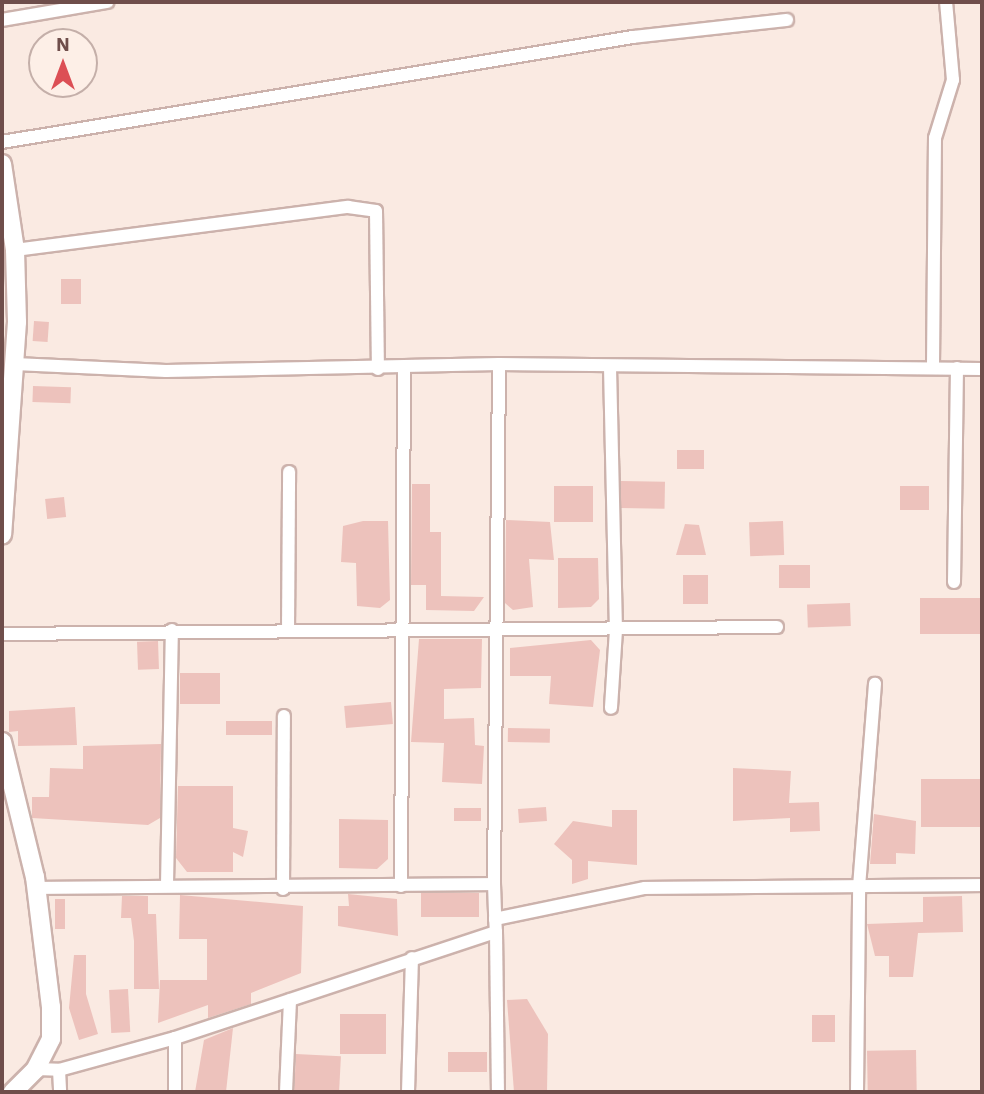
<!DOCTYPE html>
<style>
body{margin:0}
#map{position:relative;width:984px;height:1094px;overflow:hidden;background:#faeae2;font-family:"IBM Plex Sans",sans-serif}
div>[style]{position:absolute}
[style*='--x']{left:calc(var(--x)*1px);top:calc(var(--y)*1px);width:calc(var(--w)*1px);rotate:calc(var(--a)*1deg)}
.building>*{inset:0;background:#edc2bc;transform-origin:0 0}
.roads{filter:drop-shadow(2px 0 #ccb2ac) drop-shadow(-2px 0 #ccb2ac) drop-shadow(0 2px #ccb2ac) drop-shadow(0 -2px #ccb2ac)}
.street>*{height:12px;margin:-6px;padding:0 6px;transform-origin:6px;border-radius:6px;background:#fff}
.secondary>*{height:18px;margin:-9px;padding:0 9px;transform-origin:9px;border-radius:9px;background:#fff}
span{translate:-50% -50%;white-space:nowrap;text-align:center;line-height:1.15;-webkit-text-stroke:6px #fdefe7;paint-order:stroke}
.frame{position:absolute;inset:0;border:4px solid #6f4e4b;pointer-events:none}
.north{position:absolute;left:28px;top:28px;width:70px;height:70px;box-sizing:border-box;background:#fdefe7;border:2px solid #c4afa9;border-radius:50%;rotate:0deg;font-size:19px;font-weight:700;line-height:28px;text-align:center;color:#6f4e4b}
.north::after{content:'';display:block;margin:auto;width:24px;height:32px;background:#dc4f55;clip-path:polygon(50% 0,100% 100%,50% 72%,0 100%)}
</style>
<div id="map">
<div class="building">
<div style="left:81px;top:279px;width:25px;height:20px;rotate:90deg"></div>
<div style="left:34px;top:321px;width:15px;height:20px;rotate:4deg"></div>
<div style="left:33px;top:386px;width:38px;height:16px;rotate:2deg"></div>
<div style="left:677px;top:450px;width:27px;height:19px"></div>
<div style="left:621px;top:481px;width:44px;height:27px;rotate:1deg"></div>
<div style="clip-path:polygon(412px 484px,430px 484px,430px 532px,441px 532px,441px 596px,484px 597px,474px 611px,426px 610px,426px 585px,411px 585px)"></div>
<div style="left:554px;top:486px;width:39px;height:36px"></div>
<div style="left:900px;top:486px;width:29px;height:24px"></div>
<div style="left:64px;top:497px;width:20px;height:19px;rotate:84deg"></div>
<div style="clip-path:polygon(506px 520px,550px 522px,554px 560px,529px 559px,533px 607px,513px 610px,505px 603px)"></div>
<div style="clip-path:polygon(363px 521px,388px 521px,390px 600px,380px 608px,357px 606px,356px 563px,341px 562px,343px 526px)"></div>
<div style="left:783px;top:521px;width:34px;height:34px;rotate:88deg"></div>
<div style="clip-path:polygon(685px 524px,699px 525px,706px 555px,676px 555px)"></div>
<div style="clip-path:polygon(558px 558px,598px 558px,599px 599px,591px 607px,558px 608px)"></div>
<div style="left:779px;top:565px;width:31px;height:23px"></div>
<div style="left:683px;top:575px;width:25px;height:29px"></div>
<div style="left:982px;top:598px;width:36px;height:62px;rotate:90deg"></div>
<div style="left:850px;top:603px;width:23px;height:43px;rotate:88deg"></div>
<div style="clip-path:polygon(419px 639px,482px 639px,481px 688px,444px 689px,444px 719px,474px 718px,475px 745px,484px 746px,482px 784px,442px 782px,444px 743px,411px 742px)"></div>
<div style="clip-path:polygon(591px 640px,600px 650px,593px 707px,549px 704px,551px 676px,510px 676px,510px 648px)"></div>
<div style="left:158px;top:641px;width:28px;height:21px;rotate:88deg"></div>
<div style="left:220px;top:673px;width:31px;height:40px;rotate:90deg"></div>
<div style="left:391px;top:702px;width:22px;height:47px;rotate:85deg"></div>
<div style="clip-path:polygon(75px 707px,77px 745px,18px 746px,18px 731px,9px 732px,9px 711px)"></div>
<div style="left:226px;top:721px;width:46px;height:14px"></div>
<div style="left:508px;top:728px;width:42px;height:14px;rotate:1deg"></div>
<div style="clip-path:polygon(161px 744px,160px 818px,148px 825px,32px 818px,32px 797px,49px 797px,50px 768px,83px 769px,83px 746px)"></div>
<div style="clip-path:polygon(733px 768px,791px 771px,789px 803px,819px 802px,820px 831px,790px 832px,790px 818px,733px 821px)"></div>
<div style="left:921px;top:779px;width:59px;height:48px"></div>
<div style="clip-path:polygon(178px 786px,233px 786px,233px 828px,248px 831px,243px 857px,233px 852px,233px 872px,187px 872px,176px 858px)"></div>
<div style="left:546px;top:807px;width:14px;height:28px;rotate:86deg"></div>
<div style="left:454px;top:808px;width:27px;height:13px"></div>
<div style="clip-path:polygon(612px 810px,637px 810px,637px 865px,588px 861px,588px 879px,572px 884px,572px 860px,554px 844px,573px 821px,612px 827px)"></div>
<div style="clip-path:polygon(874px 814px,916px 821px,915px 854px,896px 853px,896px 864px,870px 864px)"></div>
<div style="clip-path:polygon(339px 819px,388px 820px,388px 859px,377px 869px,339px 868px)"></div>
<div style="left:421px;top:893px;width:58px;height:24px"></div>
<div style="clip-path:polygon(348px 894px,397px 899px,398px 936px,338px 926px,338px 906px,349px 906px)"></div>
<div style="clip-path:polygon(180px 895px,303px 906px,301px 973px,251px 993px,251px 1004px,208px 1018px,208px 1005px,158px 1023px,160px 980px,207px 980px,207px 939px,179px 939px)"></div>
<div style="clip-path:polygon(122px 896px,148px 896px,148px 914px,156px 914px,159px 989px,134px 989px,134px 941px,131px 918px,121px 918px)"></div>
<div style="clip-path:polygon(962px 896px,963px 932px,918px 933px,913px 977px,889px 977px,889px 956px,875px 956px,867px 924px,923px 922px,923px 897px)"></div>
<div style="left:55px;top:899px;width:10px;height:30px"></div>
<div style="clip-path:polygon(74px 955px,86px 955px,86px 994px,98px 1034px,79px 1040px,69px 1008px)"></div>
<div style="left:128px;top:989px;width:43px;height:19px;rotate:87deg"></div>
<div style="clip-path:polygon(527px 999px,548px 1034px,547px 1092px,514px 1092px,507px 1000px)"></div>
<div style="left:340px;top:1014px;width:46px;height:40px"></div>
<div style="left:812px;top:1015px;width:23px;height:27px"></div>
<div style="clip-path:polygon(233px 1028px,226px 1092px,195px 1092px,204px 1040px)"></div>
<div style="left:916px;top:1050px;width:42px;height:49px;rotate:89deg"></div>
<div style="left:448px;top:1052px;width:39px;height:20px"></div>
<div style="left:296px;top:1054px;width:45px;height:38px;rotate:3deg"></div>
</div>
<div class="roads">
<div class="street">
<div style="--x:2;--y:20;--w:107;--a:-9.7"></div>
<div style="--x:2;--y:142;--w:640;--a:-9.45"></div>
<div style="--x:633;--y:37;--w:155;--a:-6.3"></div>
<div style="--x:15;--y:250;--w:336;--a:-7.4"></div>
<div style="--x:348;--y:207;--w:28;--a:8"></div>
<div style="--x:376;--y:211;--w:158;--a:89.3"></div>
<div style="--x:15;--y:364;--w:151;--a:2.7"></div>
<div style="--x:166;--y:371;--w:333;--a:-1.2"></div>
<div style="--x:499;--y:364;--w:483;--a:0.6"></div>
<div style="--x:933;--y:366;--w:228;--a:-89.5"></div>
<div style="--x:935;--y:138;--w:61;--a:-72.8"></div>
<div style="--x:953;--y:80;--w:78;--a:-95.1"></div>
<div style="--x:610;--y:367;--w:263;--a:88.7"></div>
<div style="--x:616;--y:630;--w:78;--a:93.7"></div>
<div style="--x:954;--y:582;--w:214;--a:-89.2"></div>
<div style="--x:288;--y:630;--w:158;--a:-89.6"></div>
<div style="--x:2;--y:634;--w:775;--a:-0.52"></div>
<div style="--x:494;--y:884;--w:520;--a:-89.45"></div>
<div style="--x:167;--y:885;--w:255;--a:-88.9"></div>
<div style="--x:401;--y:886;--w:516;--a:-89.67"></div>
<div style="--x:36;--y:888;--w:458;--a:-0.5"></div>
<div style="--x:494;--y:884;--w:35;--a:88"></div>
<div style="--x:495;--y:919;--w:153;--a:-11.7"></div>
<div style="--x:645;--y:888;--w:337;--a:-0.5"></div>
<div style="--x:283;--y:889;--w:173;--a:-89.7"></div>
<div style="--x:496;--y:932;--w:160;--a:89.3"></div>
<div style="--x:175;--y:1038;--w:54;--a:90"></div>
<div style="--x:36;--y:1069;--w:23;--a:2"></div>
<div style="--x:59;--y:1070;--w:120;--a:-15.4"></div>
<div style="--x:175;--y:1038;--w:338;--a:-18.3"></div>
<div style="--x:496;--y:932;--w:13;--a:-94"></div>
<div style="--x:59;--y:1070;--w:22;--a:87"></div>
<div style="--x:286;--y:1092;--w:92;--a:-87.5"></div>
<div style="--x:408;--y:1092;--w:134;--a:-88.3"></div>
<div style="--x:857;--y:1092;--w:205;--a:-89.4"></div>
<div style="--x:859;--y:887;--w:204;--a:-85.5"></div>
</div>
<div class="secondary">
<div style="--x:2;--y:164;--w:87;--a:81.4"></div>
<div style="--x:15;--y:250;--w:72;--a:88.4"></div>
<div style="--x:17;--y:322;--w:213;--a:94"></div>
<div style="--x:2;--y:742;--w:139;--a:76.3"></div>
<div style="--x:35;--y:877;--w:131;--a:83"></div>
<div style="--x:51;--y:1007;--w:32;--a:90"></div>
<div style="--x:51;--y:1039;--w:34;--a:117"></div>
<div style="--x:36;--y:1069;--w:33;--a:135"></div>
</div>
</div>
<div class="frame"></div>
<div class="north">N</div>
</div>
